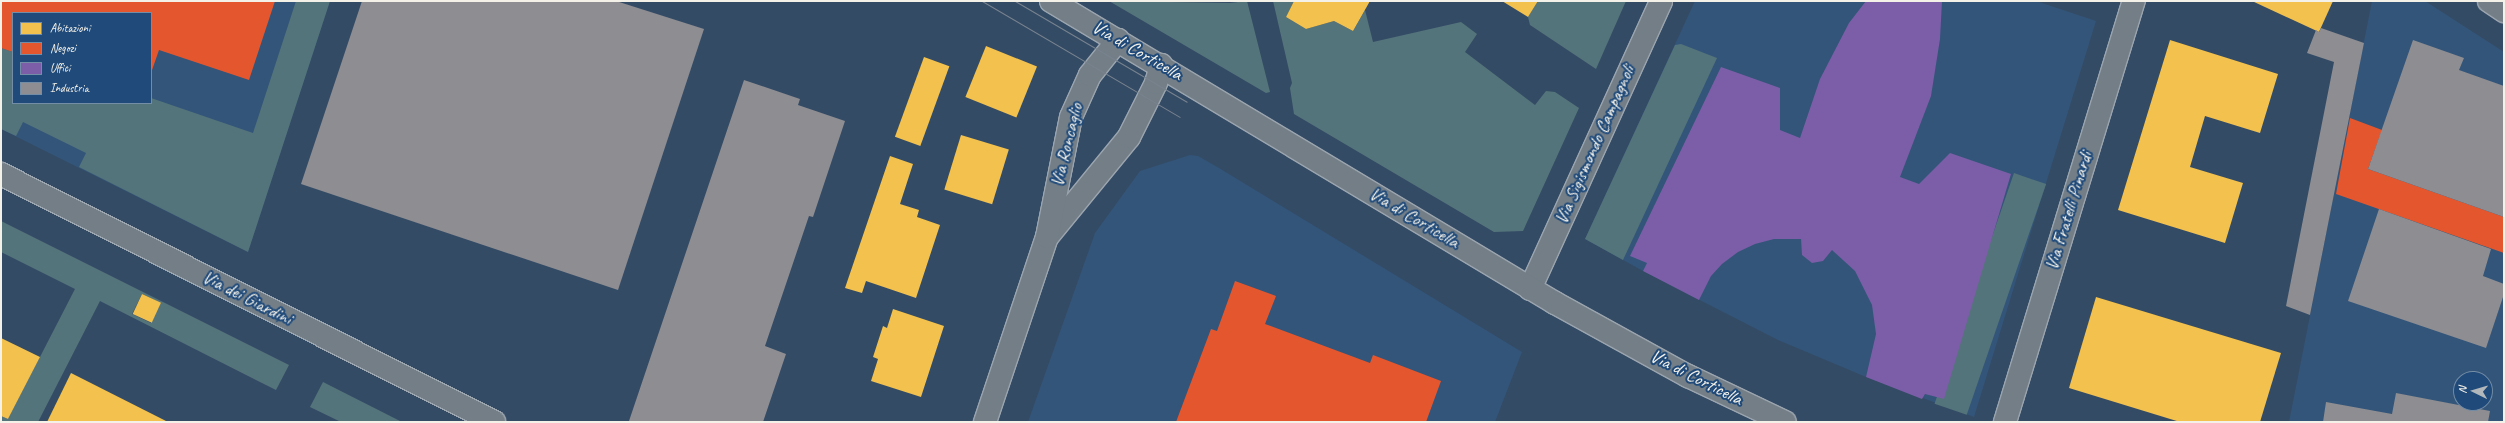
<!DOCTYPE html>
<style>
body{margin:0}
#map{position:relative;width:2505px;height:423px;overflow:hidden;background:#344b65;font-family:Caveat,sans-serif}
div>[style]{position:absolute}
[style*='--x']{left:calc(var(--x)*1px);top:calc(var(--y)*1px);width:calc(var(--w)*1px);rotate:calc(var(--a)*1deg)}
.built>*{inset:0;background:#335579}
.green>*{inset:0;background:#54747b;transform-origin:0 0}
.homes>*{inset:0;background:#f2c14e;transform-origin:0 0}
.shops>*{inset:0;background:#e4572e}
.offices>*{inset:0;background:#7b5ea7}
.industry>*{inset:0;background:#8d8d92}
.roads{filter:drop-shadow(1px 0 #9ba5af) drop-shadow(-1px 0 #9ba5af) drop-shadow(0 1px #9ba5af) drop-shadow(0 -1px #9ba5af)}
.street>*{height:22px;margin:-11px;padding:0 11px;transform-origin:11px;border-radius:11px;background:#737e87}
.secondary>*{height:22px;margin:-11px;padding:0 11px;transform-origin:11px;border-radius:11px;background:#737e87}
.primary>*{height:22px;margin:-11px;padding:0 11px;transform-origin:11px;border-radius:11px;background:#737e87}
.tram>*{height:1px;margin:-0.5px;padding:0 0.5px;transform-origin:0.5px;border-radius:0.5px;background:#78838f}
span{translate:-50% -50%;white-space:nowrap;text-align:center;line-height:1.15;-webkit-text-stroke:4px #1f4a7a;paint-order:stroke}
.street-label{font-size:19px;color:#f4f1e8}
.frame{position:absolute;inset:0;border:2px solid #f4f1e8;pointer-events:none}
.legend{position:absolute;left:12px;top:12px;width:140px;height:92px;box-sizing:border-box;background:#1f4a7a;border:1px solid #748da6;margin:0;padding:5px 7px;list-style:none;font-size:12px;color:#f4f1e8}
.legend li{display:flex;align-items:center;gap:8px;height:20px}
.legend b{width:20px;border:1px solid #748da6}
.north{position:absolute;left:2453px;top:371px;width:40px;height:40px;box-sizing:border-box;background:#1f4a7a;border:1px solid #748da6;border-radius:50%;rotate:275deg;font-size:11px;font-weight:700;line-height:16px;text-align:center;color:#f4f1e8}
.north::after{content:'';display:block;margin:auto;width:14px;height:18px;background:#b1b7ba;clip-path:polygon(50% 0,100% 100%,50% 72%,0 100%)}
</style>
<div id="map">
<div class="built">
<div style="clip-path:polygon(evenodd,1px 1px,330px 1px,248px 252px,1px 129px,1px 1px,13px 13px,151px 13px,151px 103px,13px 103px,13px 13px)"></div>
<div style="clip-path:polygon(1695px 1px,2036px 1px,2096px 21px,1974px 417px,1866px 377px,1778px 340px,1643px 271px,1585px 239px)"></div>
<div style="clip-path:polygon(evenodd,2372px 1px,2425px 1px,2504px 52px,2504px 422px,2289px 422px,2372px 1px,2461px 379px,2485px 379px,2485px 403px,2461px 403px,2461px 379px)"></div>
<div style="clip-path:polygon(1190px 155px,1198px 156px,1219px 168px,1522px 352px,1495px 422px,1028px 422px,1095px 233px,1140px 171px)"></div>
</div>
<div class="green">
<div style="clip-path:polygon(296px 1px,330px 1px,248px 252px,79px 167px,86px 153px,23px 122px,16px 136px,1px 129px,1px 48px,13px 52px,13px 103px,151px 103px,151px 98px,253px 133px)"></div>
<div style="clip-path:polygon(1109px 1px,1230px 3px,1247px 1px,1270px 92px,1266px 93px)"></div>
<div style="clip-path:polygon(1273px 1px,1294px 1px,1286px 17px,1306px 29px,1334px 21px,1353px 31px,1365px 10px,1373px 42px,1461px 22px,1477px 34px,1465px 52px,1535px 105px,1546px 91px,1555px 92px,1579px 108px,1523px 231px,1494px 232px,1294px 114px,1290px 88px,1292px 83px)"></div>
<div style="clip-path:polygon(1538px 1px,1626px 1px,1596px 69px,1530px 25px,1528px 17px)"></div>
<div style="clip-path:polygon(1681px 44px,1717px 58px,1623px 260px,1585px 239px,1675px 45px)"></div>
<div style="left:2014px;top:173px;width:34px;height:244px;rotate:19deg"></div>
<div style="clip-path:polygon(evenodd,1px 221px,289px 365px,276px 390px,100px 301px,38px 422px,1px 422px,1px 416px,8px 419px,75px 289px,1px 252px,1px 221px,142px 294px,161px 303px,151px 323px,132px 314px,142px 294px)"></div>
<div style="clip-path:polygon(323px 382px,402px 422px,341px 422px,310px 407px)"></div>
</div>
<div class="homes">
<div style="clip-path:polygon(1294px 1px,1370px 1px,1353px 31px,1334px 21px,1306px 29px,1286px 17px)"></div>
<div style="clip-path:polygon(1502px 1px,1538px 1px,1528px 17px)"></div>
<div style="clip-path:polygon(2252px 1px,2333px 1px,2319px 32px)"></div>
<div style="clip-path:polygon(2170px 40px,2278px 74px,2260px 133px,2205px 116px,2190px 167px,2243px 183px,2225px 243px,2118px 210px)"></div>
<div style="left:986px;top:46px;width:55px;height:55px;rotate:22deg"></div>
<div style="left:924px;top:57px;width:27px;height:85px;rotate:20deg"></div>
<div style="left:961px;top:135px;width:50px;height:57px;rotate:17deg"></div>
<div style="clip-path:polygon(890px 156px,913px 164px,900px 204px,919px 210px,917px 217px,940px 225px,916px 298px,866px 281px,862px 293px,845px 288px)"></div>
<div style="left:142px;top:294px;width:21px;height:22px;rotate:25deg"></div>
<div style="clip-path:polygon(2096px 297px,2281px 353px,2260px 422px,2180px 422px,2069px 388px)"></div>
<div style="clip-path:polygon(893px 309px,944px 326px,921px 397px,871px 381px,878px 359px,873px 357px,883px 326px,887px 328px)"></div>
<div style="clip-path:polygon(1px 338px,40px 357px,8px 419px,1px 416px)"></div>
<div style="clip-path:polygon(71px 373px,168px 422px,47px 422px)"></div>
</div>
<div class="shops">
<div style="clip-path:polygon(1px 1px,275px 1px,249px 80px,159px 50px,151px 73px,151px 13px,13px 13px,13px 52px,1px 48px)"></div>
<div style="clip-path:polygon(2350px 118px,2382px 130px,2368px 169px,2504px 217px,2504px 253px,2336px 194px)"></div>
<div style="clip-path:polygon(1235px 281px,1276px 296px,1265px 324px,1370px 363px,1373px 355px,1441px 381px,1426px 422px,1176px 422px,1211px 329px,1217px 331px)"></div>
</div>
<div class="offices">
<div style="clip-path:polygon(1866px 1px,1942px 1px,1940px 39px,1931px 96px,1900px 177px,1919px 184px,1950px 153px,2011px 174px,1944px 399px,1925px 394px,1922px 399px,1866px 377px,1876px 334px,1872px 305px,1855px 271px,1832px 250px,1823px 261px,1812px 263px,1802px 255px,1801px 239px,1774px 239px,1755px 244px,1738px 252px,1722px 264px,1711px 276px,1699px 300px,1643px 271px,1647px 263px,1630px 256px,1721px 67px,1780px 88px,1780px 130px,1800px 138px,1820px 79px,1849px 23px)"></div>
</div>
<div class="industry">
<div style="clip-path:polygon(362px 1px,616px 1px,704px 29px,618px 290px,301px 184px)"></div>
<div style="clip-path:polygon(2321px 28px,2364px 43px,2310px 315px,2286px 306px,2334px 62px,2307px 53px,2316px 30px,2319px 32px)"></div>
<div style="clip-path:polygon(2413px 40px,2464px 58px,2459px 70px,2504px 86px,2504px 217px,2368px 169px)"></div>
<div style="clip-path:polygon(744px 80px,800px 99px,798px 105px,845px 121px,813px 217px,809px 216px,765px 346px,786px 354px,763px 422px,631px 422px,629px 421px)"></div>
<div style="clip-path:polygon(2379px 209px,2491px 249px,2483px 276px,2504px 284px,2504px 294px,2486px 348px,2348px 301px)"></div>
<div style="clip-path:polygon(2396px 393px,2490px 411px,2488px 422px,2323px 422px,2326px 402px,2392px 414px)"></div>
</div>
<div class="roads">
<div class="street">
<div style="--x:1;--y:174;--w:552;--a:26.7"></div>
<div style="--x:1530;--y:289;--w:316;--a:-65.5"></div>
<div style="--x:2005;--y:422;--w:440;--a:-73"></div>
</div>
<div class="secondary">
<div style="--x:1051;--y:1;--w:588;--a:30.93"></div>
<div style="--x:1555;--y:303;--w:152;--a:28.8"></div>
<div style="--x:1688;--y:376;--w:107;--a:25.4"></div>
<div style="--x:1048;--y:236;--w:128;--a:-50.7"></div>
<div style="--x:1129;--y:137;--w:60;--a:-63.4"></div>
<div style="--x:1156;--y:83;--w:19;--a:-74"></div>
<div style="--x:985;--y:422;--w:195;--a:-71.5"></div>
<div style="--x:1047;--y:237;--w:122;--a:-78.7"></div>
<div style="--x:1071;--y:117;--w:46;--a:-65.7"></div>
<div style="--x:1090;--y:75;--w:45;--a:-51.3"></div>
</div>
<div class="primary">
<div style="--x:2489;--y:1;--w:18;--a:34"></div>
</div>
</div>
<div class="tram">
<div style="--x:982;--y:1;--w:229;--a:30.4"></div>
<div style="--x:1015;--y:1;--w:199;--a:30.4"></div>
</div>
<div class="street-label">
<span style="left:1137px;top:51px;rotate:30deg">Via di Corticella</span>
<span style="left:1067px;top:145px;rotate:-76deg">Via Roncaglio</span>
<span style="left:1595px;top:145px;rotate:-66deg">Via Sigismondo Campagnoli</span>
<span style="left:2069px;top:211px;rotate:-73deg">Via Fratelli Pinardi</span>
<span style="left:1414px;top:218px;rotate:31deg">Via di Corticella</span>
<span style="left:247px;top:298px;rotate:27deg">Via dei Giardini</span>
<span style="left:1696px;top:378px;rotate:27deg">Via di Corticella</span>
</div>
<div class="frame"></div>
<ul class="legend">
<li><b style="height:11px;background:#f2c14e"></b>Abitazioni</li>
<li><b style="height:11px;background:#e4572e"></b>Negozi</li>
<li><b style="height:11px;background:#7b5ea7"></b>Uffici</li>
<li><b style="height:11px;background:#8d8d92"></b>Industria</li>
</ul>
<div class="north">N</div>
</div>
